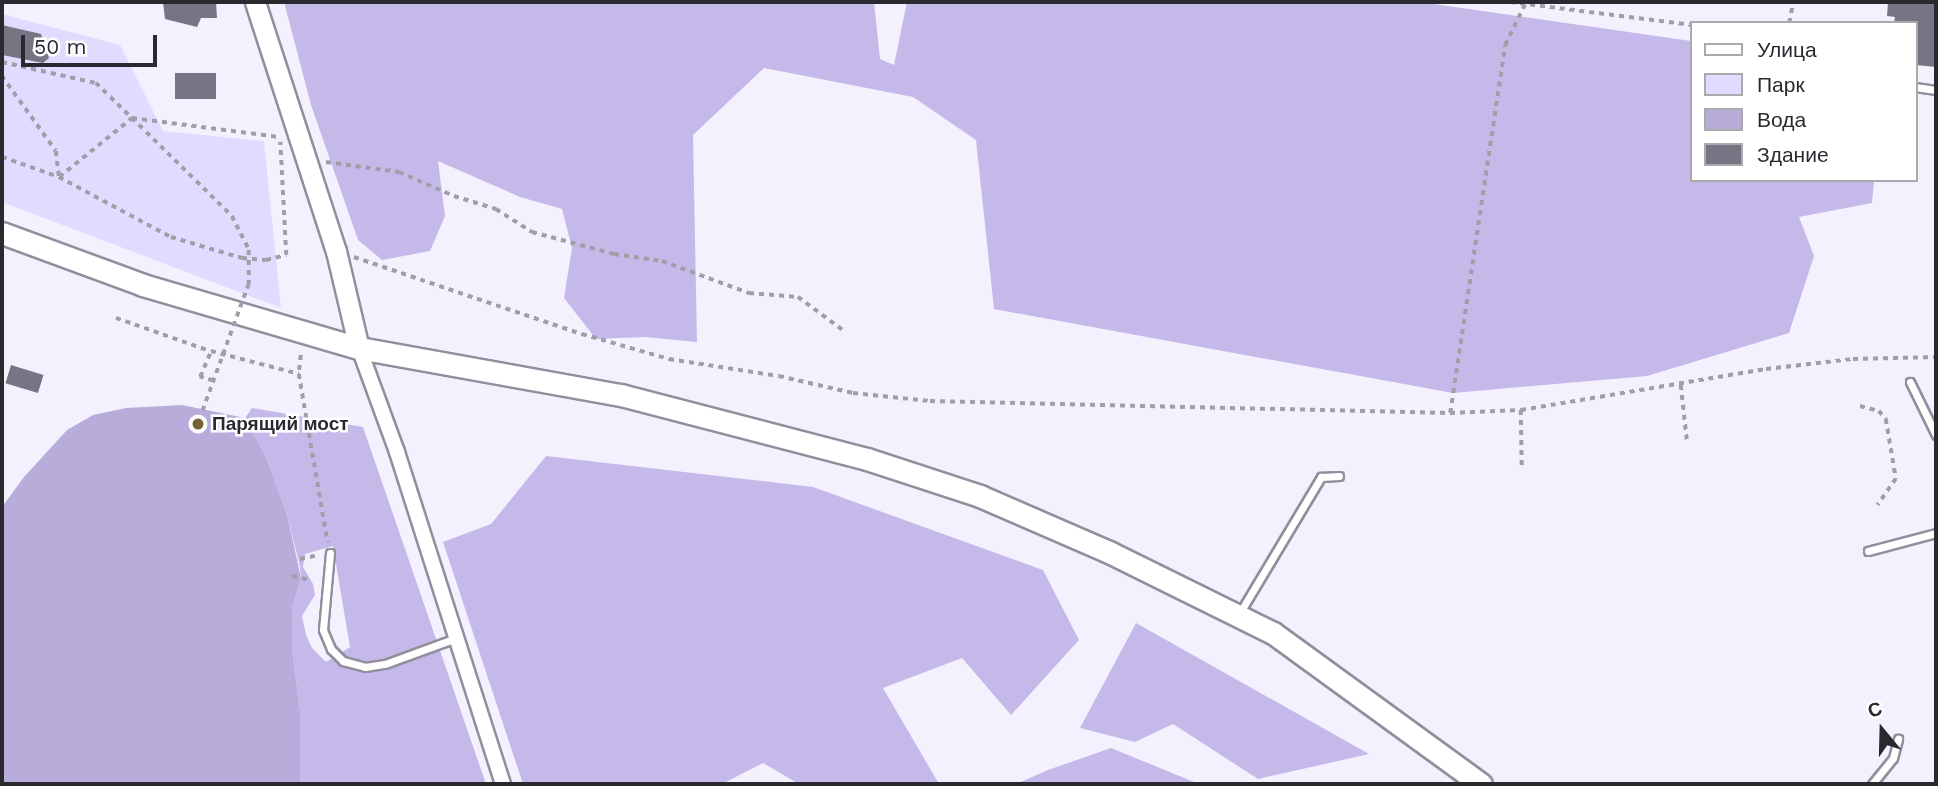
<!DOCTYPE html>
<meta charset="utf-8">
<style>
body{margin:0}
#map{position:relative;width:1938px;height:786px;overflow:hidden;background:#f4f1ff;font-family:"Work Sans",sans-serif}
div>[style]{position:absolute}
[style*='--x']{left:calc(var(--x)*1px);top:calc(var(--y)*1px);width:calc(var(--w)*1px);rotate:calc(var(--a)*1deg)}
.green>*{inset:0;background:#e3dbff}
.forest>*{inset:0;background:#c5b9e9}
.water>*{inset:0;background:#b8acdb}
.building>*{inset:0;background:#787484;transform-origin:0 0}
.path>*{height:3.5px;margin-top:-1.75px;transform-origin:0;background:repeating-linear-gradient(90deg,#a09ea9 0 5px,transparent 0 10px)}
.roads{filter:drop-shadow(2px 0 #928e9e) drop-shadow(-2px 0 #928e9e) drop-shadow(0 2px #928e9e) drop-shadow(0 -2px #928e9e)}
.service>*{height:7px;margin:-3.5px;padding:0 3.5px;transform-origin:3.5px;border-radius:3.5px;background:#fff}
.minor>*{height:14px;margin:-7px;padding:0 7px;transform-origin:7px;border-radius:7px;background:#fff}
.tertiary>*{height:19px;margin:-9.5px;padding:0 9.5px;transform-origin:9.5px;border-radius:9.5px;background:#fff}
.secondary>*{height:21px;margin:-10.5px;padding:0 10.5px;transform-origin:10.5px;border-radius:10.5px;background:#fff}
.path-bridge>*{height:3.5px;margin-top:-1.75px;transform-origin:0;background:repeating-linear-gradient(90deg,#a09ea9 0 5px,transparent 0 10px)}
.dots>*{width:19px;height:19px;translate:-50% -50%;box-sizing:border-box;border:4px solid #fff;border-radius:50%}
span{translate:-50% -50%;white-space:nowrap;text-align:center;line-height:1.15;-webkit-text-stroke:5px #fff;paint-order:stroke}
.poi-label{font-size:19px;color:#2b2930;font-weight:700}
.left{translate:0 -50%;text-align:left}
.frame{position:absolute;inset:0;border:4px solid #2b2930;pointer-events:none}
.legend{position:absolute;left:1690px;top:21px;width:228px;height:161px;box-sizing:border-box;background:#fff;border:2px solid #aaa9ac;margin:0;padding:9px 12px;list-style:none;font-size:21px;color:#2b2930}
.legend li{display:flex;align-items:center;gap:14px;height:35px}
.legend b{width:35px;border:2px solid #aaa9ac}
.north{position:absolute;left:1847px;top:695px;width:70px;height:70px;-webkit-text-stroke:5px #fff;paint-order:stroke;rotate:341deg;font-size:19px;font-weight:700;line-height:28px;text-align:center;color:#2b2930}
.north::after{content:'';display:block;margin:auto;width:24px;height:32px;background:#2b2930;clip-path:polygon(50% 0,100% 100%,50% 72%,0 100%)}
.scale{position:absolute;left:21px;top:35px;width:136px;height:32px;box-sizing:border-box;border:4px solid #2b2930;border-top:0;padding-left:9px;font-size:21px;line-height:24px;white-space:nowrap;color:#2b2930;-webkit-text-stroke:5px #fff;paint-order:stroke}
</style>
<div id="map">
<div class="green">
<div style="clip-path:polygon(2px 14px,120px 45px,163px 131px,264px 141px,281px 308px,2px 202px)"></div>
</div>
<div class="forest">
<div style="clip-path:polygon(284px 2px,874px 2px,880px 59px,894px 65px,907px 2px,1420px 2px,1691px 41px,1691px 180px,1874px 180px,1872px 203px,1799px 217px,1814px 256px,1789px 333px,1647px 376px,1453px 393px,994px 309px,976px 140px,913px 97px,764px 68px,693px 135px,697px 342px,645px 337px,596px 339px,564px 298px,572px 248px,562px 209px,520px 197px,438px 161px,445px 216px,430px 251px,382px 260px,358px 240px,311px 105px)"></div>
<div style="clip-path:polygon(evenodd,252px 408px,363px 427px,486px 784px,300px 784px,300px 711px,292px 648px,292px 608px,301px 578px,300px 567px,287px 514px,266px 457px,245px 418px,252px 408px,333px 546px,350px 647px,326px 662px,312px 648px,306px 635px,302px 616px,315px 595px,313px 584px,303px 567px,305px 554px,333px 546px)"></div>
<div style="clip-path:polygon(546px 456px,813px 487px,1043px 570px,1079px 640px,1011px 715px,962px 658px,883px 688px,939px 784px,799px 784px,763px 763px,722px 784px,523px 784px,443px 542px,491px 524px)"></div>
<div style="clip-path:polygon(1136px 623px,1369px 754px,1258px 779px,1173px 724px,1135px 742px,1080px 728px)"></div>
<div style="clip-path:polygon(1111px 748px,1199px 784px,1016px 784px,1048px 770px)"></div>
</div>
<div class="water">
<div style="clip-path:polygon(182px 405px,245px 418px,266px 457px,287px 514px,301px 578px,292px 608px,292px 648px,300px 711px,300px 784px,2px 784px,2px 507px,24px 477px,67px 430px,93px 415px,126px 408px)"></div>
</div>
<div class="building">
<div style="clip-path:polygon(163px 2px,216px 2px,217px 18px,201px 18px,197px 27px,165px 19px)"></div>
<div style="clip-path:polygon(1888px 2px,1936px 2px,1936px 67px,1916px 65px,1915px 23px,1894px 23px,1895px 17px,1887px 16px)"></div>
<div style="clip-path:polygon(2px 25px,41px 34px,49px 58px,43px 63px,2px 55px)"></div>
<div style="left:175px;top:73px;width:41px;height:26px"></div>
<div style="left:11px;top:365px;width:34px;height:19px;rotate:17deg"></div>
</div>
<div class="path">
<div style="--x:1510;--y:2;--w:182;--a:7.2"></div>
<div style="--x:1789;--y:23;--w:21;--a:-79"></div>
<div style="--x:2;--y:62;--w:96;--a:12.6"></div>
<div style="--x:96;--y:83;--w:50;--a:44.2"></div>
<div style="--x:2;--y:76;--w:92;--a:54.2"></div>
<div style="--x:56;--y:151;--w:26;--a:83"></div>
<div style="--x:59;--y:177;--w:127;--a:28.2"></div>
<div style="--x:171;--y:237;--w:74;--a:16.5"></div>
<div style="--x:242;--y:258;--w:24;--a:5"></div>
<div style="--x:266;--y:260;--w:21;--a:-14"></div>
<div style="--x:286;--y:255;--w:113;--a:-93"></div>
<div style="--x:2;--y:157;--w:60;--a:19.3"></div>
<div style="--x:59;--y:177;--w:94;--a:-38.9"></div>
<div style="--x:132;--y:118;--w:148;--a:7.4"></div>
<div style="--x:326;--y:162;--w:74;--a:7.8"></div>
<div style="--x:399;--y:172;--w:60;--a:23.6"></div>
<div style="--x:454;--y:196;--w:44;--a:17.2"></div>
<div style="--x:496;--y:209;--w:43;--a:32.6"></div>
<div style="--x:532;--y:232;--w:85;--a:15"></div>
<div style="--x:614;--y:254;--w:49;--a:8.3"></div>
<div style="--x:662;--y:261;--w:93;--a:20.2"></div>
<div style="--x:749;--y:293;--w:49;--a:4.7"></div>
<div style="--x:798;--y:297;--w:56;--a:36.3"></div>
<div style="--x:354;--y:257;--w:241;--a:18.7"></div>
<div style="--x:582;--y:334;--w:91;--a:16"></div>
<div style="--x:669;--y:359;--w:111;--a:8.8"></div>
<div style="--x:779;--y:376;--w:76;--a:12.9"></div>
<div style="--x:853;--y:393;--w:77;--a:5.9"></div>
<div style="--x:930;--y:401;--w:520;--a:1.32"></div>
<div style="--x:1450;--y:413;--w:71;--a:-2.4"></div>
<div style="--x:1521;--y:410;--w:248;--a:-9.5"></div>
<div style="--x:1766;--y:369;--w:88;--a:-6.6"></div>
<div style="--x:1853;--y:359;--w:83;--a:-1.4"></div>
<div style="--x:116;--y:318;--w:100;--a:19.3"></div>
<div style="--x:301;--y:355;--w:19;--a:96"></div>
<div style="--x:299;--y:374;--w:171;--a:80.3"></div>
<div style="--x:213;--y:381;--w:14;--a:-163"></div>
<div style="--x:200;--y:377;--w:28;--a:-67"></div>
<div style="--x:211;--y:351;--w:91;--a:14.6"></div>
<div style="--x:1681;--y:385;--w:55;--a:83.8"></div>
<div style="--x:1860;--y:406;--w:20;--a:15"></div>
<div style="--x:1879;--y:411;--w:11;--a:49"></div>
<div style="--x:1886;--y:419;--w:61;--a:80.5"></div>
<div style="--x:1896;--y:479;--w:32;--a:125"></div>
<div style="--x:1521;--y:410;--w:59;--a:89"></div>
<div style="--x:1450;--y:413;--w:372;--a:-81.5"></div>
<div style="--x:1505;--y:45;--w:48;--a:-64"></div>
<div style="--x:300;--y:559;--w:19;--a:-12"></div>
<div style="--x:292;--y:576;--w:19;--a:12"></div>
</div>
<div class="roads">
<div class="service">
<div style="--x:1915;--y:87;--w:21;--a:8"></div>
<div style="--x:1910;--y:382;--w:59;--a:63.9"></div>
<div style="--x:1868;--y:551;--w:70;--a:-14.8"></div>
<div style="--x:330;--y:553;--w:77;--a:95.2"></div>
<div style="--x:323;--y:630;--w:21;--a:67"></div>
<div style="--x:331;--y:649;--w:17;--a:45"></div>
<div style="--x:343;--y:661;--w:23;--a:15"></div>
<div style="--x:365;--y:667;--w:20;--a:-9"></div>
<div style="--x:385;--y:664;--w:76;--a:-20.1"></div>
<div style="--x:1239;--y:614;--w:160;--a:-59.1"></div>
<div style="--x:1321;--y:477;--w:18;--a:-3"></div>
<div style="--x:1872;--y:784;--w:33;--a:-51"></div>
<div style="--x:1893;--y:758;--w:20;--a:-75"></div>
</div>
<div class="minor">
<div style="--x:359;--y:348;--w:111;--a:69.9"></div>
<div style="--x:397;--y:452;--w:349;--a:72.3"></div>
</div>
<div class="tertiary">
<div style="--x:255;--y:2;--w:262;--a:72"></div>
<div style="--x:336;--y:251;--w:100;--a:76.7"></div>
</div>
<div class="secondary">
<div style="--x:2;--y:233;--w:150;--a:20.2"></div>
<div style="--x:143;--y:285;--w:225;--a:16.3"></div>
<div style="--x:359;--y:348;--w:266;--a:10.2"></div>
<div style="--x:621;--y:395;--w:254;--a:14.6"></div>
<div style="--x:867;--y:459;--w:119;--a:18.1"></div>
<div style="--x:980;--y:496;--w:141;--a:23.5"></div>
<div style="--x:1109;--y:552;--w:183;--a:26.3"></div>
<div style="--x:1273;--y:633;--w:257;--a:36"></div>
</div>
</div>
<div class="path-bridge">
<div style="--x:132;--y:118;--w:140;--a:44.4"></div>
<div style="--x:232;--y:216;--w:38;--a:63"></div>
<div style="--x:249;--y:250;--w:34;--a:90"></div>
<div style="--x:249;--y:284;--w:149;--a:110"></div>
</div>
<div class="dots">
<div style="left:198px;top:424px;background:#766130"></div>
</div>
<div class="poi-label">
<span class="left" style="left:212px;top:424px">Парящий мост</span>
</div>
<div class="frame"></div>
<ul class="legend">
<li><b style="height:9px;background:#fff"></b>Улица</li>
<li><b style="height:19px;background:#e3dbff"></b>Парк</li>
<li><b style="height:19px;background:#b8acdb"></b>Вода</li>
<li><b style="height:19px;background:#787484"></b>Здание</li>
</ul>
<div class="north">С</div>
<div class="scale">50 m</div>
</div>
